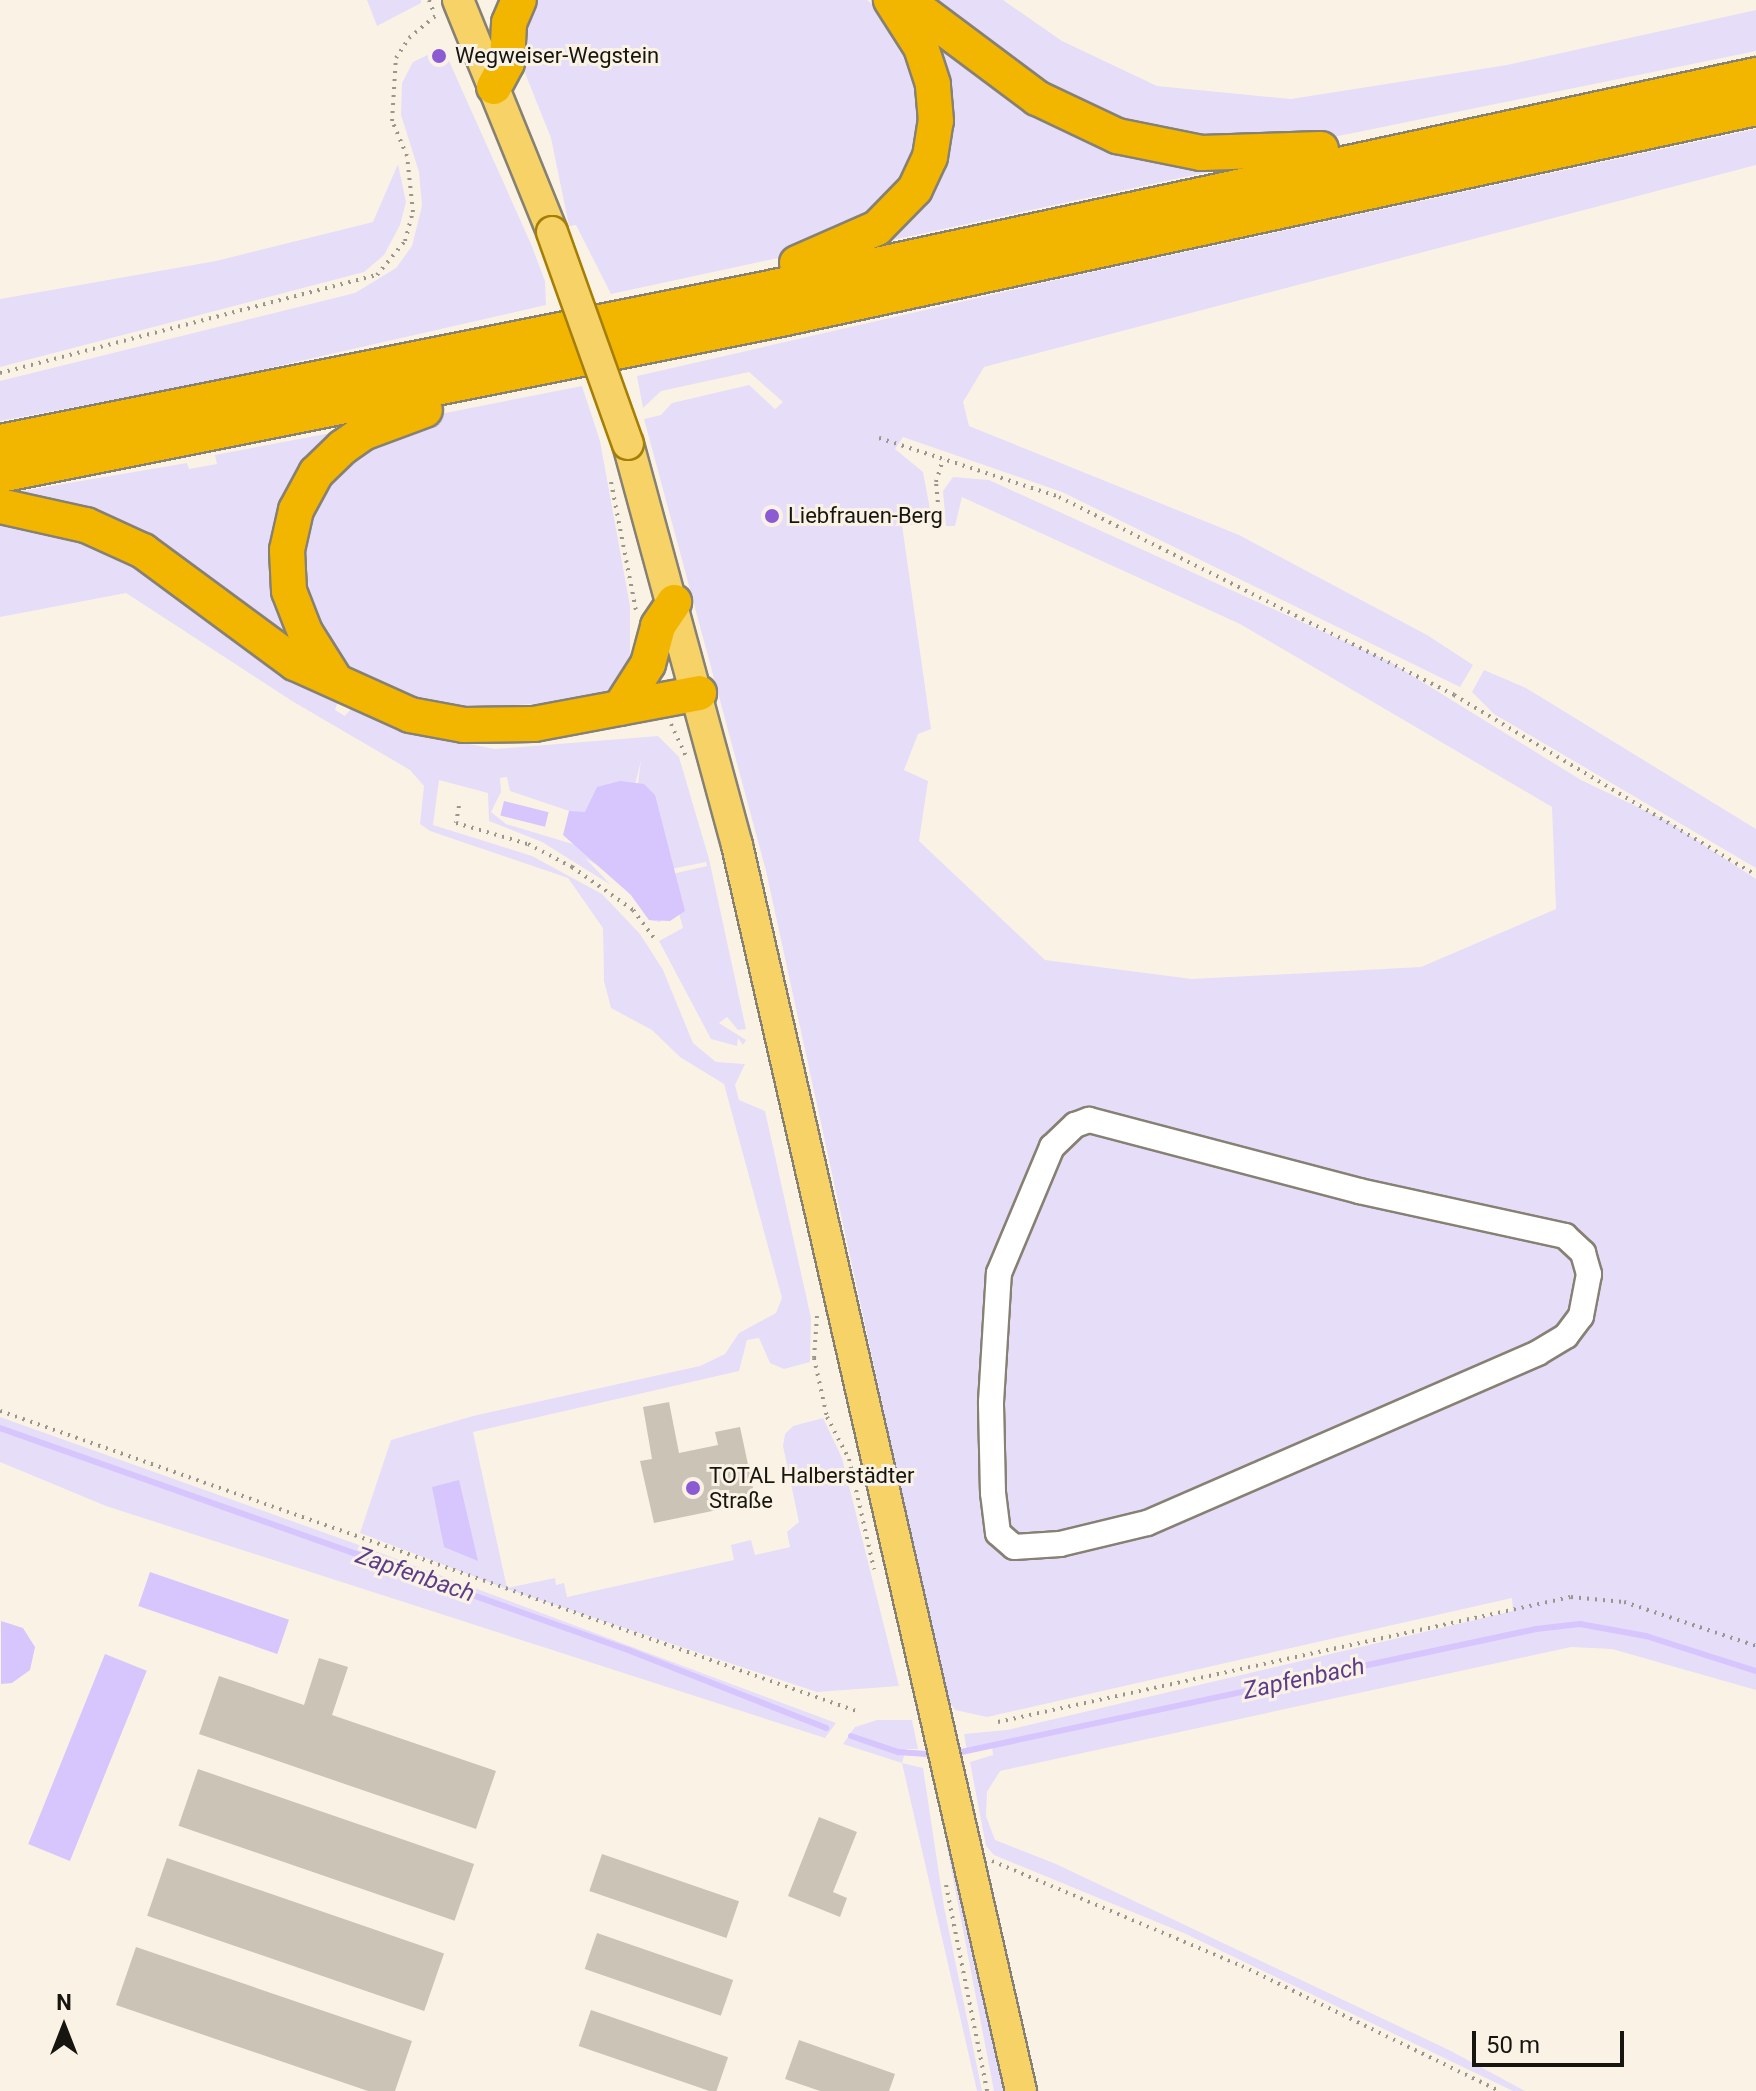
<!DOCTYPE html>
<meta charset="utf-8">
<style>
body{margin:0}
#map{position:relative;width:1756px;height:2091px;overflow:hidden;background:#faf3e5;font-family:Roboto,sans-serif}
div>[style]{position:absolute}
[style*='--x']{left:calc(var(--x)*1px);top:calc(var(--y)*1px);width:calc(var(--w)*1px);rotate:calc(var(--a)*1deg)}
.green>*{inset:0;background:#e6ddf9}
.water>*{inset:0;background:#d7c5fd;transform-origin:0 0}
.stream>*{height:6px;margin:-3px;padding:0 3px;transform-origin:3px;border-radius:3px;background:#d7c5fd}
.building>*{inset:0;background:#cac3b6;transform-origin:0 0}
.path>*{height:4px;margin-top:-2px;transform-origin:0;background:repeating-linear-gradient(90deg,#9a968b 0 2px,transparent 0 8px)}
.roads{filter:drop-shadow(2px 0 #878174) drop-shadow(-2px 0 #878174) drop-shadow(0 2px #878174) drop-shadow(0 -2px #878174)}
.minor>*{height:24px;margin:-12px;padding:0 12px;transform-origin:12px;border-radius:12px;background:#fff}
.major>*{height:30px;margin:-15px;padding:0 15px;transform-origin:15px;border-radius:15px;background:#f7d367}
.highway>*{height:34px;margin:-17px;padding:0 17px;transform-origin:17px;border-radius:17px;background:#f2b601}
.bridges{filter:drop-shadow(2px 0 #a57e06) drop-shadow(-2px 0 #a57e06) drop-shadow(0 2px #a57e06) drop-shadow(0 -2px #a57e06)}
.major-bridge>*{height:30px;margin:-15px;padding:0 15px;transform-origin:15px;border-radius:15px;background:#f7d367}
.dots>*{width:22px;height:22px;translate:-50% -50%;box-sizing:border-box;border:4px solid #faf3e5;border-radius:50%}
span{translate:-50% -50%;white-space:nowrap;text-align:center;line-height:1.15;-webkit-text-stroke:6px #faf3e5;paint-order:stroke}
.poi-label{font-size:22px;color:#171510}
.left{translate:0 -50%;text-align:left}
.water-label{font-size:24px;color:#5d3c8c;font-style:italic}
.north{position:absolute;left:24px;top:1987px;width:80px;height:80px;-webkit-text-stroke:6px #faf3e5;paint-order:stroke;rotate:0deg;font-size:22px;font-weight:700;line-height:32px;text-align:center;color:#171510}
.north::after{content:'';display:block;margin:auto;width:28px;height:36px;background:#171510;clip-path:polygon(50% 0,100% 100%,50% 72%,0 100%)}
.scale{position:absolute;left:1472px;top:2031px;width:152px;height:36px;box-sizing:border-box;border:4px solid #171510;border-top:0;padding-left:10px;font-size:24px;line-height:28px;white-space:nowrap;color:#171510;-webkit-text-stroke:6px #faf3e5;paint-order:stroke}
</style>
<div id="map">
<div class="green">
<div style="clip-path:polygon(367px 0,421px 0,421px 3px,377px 26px)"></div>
<div style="clip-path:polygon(538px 0,867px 0,893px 21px,917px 61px,925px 138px,882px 213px,792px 255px,611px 294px,576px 225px,569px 226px,551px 138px,517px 53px)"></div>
<div style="clip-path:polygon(923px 0,1003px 0,1062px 41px,1157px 86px,1291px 99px,1507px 65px,1756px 10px,1756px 51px,1319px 140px,1220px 145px,1096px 118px)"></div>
<div style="clip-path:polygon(921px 27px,1207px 166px,1208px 172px,883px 242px,919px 202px)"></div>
<div style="clip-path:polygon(436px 51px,445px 52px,531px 244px,545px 281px,546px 305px,203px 383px,0 421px,0 381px,355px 293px,396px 268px,412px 246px,422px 206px,419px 172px,401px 115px,402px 83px,413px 62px)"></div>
<div style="clip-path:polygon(1756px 129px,1756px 165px,984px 367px,963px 402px,969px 426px,1239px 535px,1427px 635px,1473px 665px,1460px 687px,1062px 492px,903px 437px,895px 449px,923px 472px,933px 525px,902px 525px,931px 729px,918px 734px,904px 770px,928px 781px,919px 841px,1045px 960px,1192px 979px,1421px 967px,1556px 909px,1552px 807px,1240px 624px,962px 497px,955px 526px,946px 526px,943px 491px,953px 477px,989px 480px,1390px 662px,1581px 780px,1667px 821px,1756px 879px,1756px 1690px,1612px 1649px,1571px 1647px,1000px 1771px,987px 1792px,986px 1816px,995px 1840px,1056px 1864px,1449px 2050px,1525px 2091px,1513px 2091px,1186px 1934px,994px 1855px,986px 1846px,970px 1762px,993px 1755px,992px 1747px,967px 1751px,964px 1734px,1007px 1730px,1513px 1611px,1512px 1598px,987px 1717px,955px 1710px,946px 1696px,766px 871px,644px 419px,661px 415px,672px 403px,749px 385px,775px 409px,783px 402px,749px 372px,661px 391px,643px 408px,637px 376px,1056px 280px)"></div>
<div style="clip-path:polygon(398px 164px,406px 202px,400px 225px,384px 255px,364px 272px,0 367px,0 299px,216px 261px,373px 222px)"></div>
<div style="clip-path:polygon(582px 386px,600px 441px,630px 606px,630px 654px,636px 664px,604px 693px,578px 701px,469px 708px,422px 700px,374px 682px,341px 660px,302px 600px,297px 543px,340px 461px,440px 414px)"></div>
<div style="clip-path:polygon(336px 432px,290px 493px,309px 655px,10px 493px,187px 463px,189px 469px,217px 464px,215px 455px)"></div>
<div style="clip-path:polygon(evenodd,0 517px,84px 536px,159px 574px,338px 701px,335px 710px,345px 716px,353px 706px,402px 731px,495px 749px,658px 736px,679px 757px,709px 859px,746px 1029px,738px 1030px,727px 1017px,719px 1023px,746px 1040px,743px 1045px,738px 1038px,737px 1046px,711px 1039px,659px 941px,683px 928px,677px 906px,660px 922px,649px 920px,618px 877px,585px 858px,611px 885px,542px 842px,489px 821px,488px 793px,439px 780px,433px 825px,532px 856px,602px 894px,640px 934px,663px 970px,693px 1043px,716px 1062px,745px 1064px,735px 1085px,739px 1100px,765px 1111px,811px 1318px,810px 1362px,784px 1369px,770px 1363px,759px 1338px,747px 1340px,739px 1371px,473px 1432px,507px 1588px,555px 1578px,556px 1585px,564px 1583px,567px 1597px,734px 1560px,731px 1545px,751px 1540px,755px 1555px,790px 1547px,787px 1532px,799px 1522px,783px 1446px,785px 1434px,793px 1426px,823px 1418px,842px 1458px,899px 1686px,817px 1692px,507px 1589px,360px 1533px,391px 1440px,473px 1416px,700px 1366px,725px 1354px,739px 1333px,776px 1313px,782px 1298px,724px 1084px,680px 1057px,652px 1030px,611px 1008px,604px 981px,603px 928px,568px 878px,430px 831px,420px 824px,424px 786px,410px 770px,292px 701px,126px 593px,0 617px,0 517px,641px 761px,637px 790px,671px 869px,706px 862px,707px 866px,672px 874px,506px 824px,491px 812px,501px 792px,500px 778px,507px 777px,510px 791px,590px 818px,629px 808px,641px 761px)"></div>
<div style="clip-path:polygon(1484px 670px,1526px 688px,1756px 829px,1756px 868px,1494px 714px,1472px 692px)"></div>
<div style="clip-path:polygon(0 1417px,359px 1545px,836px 1723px,825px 1738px,106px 1506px,0 1462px)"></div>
<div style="clip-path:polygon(877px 1720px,912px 1720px,918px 1749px,906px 1749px,902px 1763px,923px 1768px,944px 1907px,982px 2091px,977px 2091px,902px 1763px,843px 1744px,855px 1727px)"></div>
<div style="clip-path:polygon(938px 1800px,1009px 2091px,994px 2091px)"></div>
</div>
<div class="water">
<div style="clip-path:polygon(620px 781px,644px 784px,655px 795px,685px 911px,670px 921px,649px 920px,631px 895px,563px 835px,569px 811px,585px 812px,597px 787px)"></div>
<div style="left:504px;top:801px;width:46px;height:15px;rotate:14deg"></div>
<div style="clip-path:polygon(459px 1480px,478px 1561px,444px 1547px,432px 1487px)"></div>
<div style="left:150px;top:1572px;width:147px;height:36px;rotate:19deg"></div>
<div style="clip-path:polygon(1px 1621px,23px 1628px,35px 1647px,30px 1670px,12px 1683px,1px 1684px)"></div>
<div style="left:105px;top:1654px;width:45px;height:205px;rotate:22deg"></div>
</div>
<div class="stream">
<div style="--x:0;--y:1428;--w:666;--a:19.47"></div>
<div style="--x:628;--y:1650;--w:213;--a:21.5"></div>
<div style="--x:851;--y:1736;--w:50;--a:18.8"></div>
<div style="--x:898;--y:1752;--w:39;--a:4"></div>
<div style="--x:952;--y:1754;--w:597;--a:-12.08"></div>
<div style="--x:1536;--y:1629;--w:44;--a:-6.5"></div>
<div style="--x:1580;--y:1624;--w:67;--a:10.3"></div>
<div style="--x:1646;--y:1636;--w:115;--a:17.7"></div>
</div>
<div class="building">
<div style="clip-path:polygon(669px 1402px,679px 1453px,718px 1445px,715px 1432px,740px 1427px,756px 1502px,654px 1523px,640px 1461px,652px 1459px,643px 1407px)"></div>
<div style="clip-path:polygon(319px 1658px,348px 1667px,332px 1715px,496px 1771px,476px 1829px,199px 1734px,219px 1676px,304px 1705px)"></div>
<div style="left:198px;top:1769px;width:292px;height:60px;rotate:19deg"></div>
<div style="clip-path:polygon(819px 1817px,857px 1832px,833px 1892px,847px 1898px,840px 1917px,788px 1896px)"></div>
<div style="left:602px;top:1854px;width:145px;height:39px;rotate:19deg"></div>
<div style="left:167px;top:1858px;width:293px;height:61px;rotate:19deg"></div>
<div style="left:597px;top:1933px;width:144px;height:38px;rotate:19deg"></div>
<div style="clip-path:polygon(136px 1947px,412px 2041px,395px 2091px,368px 2091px,116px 2005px)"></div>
<div style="left:591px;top:2010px;width:145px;height:38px;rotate:19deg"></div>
<div style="clip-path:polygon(799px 2040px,895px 2074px,889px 2091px,820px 2091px,785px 2079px)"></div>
</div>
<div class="path">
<div style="--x:429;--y:0;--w:14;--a:69"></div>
<div style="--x:0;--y:373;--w:390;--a:-14.6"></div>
<div style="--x:377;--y:275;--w:44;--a:-50.5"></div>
<div style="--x:405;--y:241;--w:30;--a:-75"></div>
<div style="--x:413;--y:212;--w:56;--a:-96.1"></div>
<div style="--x:407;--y:156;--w:38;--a:-113"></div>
<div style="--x:392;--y:121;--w:63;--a:-86.4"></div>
<div style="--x:396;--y:58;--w:24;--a:-57"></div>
<div style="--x:409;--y:38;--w:39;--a:-40"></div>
<div style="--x:879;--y:438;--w:189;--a:18.1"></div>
<div style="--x:1059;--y:497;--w:442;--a:26.6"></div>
<div style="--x:1454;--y:695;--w:352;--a:30.8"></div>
<div style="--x:611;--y:482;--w:131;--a:79"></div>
<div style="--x:940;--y:526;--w:44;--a:-95.2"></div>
<div style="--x:936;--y:482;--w:24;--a:-73"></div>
<div style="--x:671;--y:724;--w:35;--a:65"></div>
<div style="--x:459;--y:806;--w:17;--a:100"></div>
<div style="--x:456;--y:823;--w:75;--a:16.3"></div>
<div style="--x:528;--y:844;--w:50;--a:27.6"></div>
<div style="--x:572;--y:867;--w:75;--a:35.2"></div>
<div style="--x:633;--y:910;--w:36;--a:53"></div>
<div style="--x:817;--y:1316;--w:42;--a:94.1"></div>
<div style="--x:814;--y:1358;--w:60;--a:77.6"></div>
<div style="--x:827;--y:1417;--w:47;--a:62.4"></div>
<div style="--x:849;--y:1459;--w:113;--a:77.2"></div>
<div style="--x:0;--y:1411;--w:910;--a:19.31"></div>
<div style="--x:998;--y:1722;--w:586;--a:-12.31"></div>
<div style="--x:1571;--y:1597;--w:53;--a:5.4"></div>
<div style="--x:1624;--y:1602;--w:139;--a:18.4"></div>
<div style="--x:992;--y:1861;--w:271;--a:22.8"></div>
<div style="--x:1242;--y:1966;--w:287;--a:25.9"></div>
<div style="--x:946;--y:1885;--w:210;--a:78.7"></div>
</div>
<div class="roads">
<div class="minor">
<div style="--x:1089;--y:1120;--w:279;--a:14.7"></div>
<div style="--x:1359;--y:1191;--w:211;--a:12.3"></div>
<div style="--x:1565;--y:1236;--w:25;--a:43"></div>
<div style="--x:1583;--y:1253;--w:22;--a:74"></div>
<div style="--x:1589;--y:1274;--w:43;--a:100.8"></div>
<div style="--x:1581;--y:1316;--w:25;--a:127"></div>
<div style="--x:1566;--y:1336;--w:33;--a:149"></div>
<div style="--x:1538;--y:1353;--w:426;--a:156.5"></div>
<div style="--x:1147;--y:1523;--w:89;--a:166.4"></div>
<div style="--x:1060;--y:1544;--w:46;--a:176.3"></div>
<div style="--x:1014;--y:1547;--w:21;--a:-139"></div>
<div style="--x:998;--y:1533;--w:40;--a:-97.1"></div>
<div style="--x:993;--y:1493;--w:91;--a:-91.3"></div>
<div style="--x:991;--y:1402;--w:129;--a:-86.5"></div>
<div style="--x:999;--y:1273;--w:137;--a:-67.2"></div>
<div style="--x:1052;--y:1147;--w:32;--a:-44"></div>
<div style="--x:1075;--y:1125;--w:15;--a:-20"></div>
</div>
<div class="major">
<div style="--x:458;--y:0;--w:250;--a:67.9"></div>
<div style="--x:628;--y:444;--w:416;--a:74.8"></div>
<div style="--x:737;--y:845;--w:1278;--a:77.16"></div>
</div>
<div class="highway">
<div style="--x:906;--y:0;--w:164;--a:36.8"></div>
<div style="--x:1037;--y:98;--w:89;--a:25.4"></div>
<div style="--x:1117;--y:136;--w:86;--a:11.4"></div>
<div style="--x:1201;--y:153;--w:120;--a:-1.9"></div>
<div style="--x:494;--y:87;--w:27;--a:-62"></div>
<div style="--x:507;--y:63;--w:40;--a:-87.1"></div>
<div style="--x:509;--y:23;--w:25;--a:-67"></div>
<div style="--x:797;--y:263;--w:87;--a:-23.6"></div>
<div style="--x:877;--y:228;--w:54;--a:-45.7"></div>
<div style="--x:915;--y:189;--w:35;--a:-65"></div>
<div style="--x:930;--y:157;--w:36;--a:-81"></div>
<div style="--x:936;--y:121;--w:37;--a:-95"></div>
<div style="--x:933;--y:84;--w:39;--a:-108"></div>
<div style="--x:921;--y:47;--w:56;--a:-122.6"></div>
<div style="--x:0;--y:442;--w:785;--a:-11.31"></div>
<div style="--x:770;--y:288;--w:1009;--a:-12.19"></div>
<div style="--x:0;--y:475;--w:796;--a:-11.3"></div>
<div style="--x:781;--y:319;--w:998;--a:-12.21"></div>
<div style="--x:0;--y:506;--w:88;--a:12.5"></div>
<div style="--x:86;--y:525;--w:63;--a:24.5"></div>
<div style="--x:143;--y:551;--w:189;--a:36.4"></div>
<div style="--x:295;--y:663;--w:126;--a:24.3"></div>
<div style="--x:410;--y:715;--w:55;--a:10.5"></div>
<div style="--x:464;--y:725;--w:70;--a:-0.8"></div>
<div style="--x:534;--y:724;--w:168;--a:-10.6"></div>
<div style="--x:334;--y:678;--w:54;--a:-122.2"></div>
<div style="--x:305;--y:632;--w:44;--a:-111.3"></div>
<div style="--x:289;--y:591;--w:41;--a:-92.8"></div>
<div style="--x:287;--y:550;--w:41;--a:-77.3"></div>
<div style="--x:296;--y:510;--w:42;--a:-61.6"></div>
<div style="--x:316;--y:473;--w:37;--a:-44"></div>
<div style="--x:343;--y:447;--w:24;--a:-35"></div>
<div style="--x:363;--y:433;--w:66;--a:-20.4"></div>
<div style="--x:620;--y:708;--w:52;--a:-57.5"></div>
<div style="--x:648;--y:664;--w:39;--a:-75"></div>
<div style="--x:658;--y:626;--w:29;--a:-56"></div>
</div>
</div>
<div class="bridges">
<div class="major-bridge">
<div style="--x:552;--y:232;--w:225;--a:70.3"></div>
</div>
</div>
<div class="dots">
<div style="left:439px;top:56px;background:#8c5ad3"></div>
<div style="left:772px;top:516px;background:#8c5ad3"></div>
<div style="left:693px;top:1488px;background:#8c5ad3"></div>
</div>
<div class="poi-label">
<span class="left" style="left:455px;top:56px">Wegweiser-Wegstein</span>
<span class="left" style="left:788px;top:516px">Liebfrauen-Berg</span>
<span class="left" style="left:709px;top:1488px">TOTAL Halberstädter<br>Straße</span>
</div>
<div class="water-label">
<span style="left:415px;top:1575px;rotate:19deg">Zapfenbach</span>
<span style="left:1304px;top:1679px;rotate:-12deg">Zapfenbach</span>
</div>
<div class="north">N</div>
<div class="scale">50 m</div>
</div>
